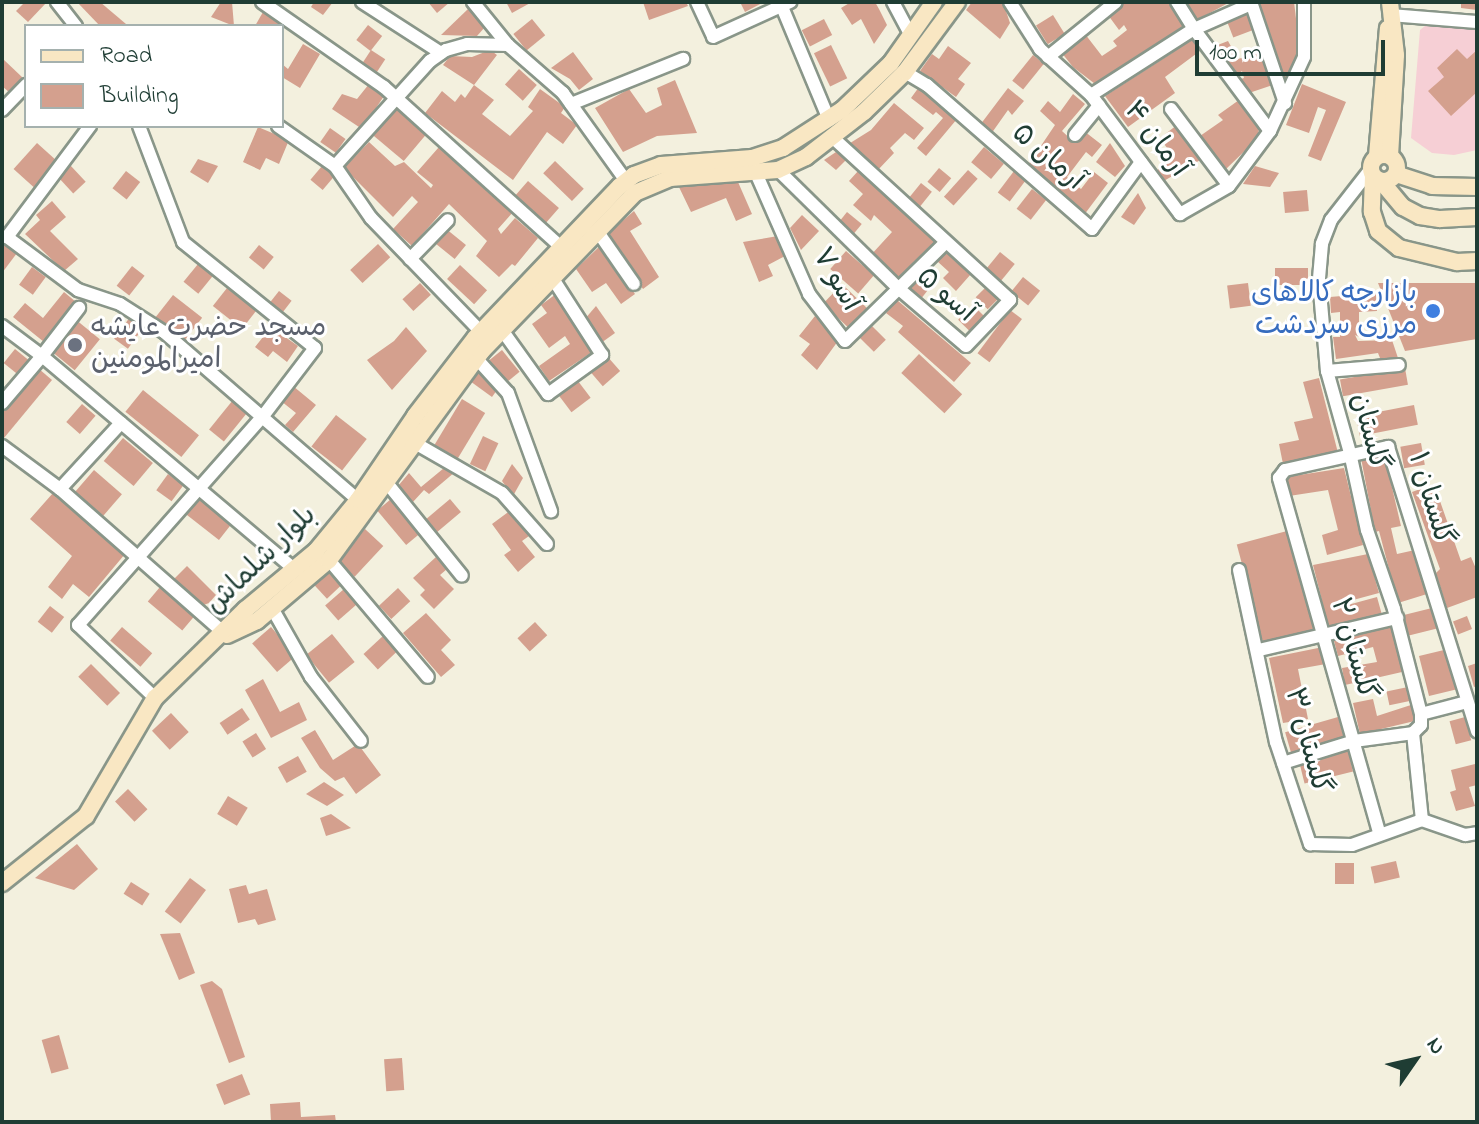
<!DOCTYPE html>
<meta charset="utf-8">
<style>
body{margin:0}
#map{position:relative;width:1479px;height:1124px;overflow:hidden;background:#f3f0de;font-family:"Indie Flower","Playpen Sans Arabic",sans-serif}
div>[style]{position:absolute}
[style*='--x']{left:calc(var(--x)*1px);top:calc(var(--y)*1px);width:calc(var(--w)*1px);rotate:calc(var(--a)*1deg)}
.built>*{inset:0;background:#f6cfd5}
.building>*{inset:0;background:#d4a08e;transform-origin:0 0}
.roads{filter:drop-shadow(2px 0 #899689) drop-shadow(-2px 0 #899689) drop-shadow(0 2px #899689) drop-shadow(0 -2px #899689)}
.street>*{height:12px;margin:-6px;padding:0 6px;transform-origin:6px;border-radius:6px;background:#fff}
.secondary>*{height:16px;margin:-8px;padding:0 8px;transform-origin:8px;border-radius:8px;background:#f9e7c3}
.secondary>.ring{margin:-8px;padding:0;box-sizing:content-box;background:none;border:16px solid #f9e7c3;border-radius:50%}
.dots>*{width:22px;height:22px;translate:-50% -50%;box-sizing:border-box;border:4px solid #fff;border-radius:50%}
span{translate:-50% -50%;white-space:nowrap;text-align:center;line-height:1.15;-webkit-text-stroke:6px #fff;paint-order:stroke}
.street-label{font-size:28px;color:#1f3d34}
.shop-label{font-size:28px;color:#366cbe}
.right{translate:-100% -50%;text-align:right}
.worship-label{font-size:28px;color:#5b616d}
.left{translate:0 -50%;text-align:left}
.frame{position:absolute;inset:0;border:4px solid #1f3d34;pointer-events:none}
.legend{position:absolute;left:24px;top:24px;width:260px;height:104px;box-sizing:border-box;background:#fff;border:2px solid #a5b1ae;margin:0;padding:10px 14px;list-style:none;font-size:24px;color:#1f3d34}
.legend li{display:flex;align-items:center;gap:16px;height:40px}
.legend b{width:40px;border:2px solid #a5b1ae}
.north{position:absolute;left:1375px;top:1020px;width:80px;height:80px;-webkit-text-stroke:6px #fff;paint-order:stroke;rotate:56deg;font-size:22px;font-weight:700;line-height:32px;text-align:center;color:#1f3d34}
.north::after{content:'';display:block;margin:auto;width:28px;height:36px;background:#1f3d34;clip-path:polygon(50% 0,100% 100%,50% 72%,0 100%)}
.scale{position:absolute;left:1195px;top:40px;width:190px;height:36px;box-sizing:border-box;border:4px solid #1f3d34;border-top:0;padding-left:10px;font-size:24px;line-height:28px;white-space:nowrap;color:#1f3d34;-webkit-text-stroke:6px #fff;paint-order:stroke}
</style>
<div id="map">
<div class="built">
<div style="clip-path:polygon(1425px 26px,1477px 29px,1477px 150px,1454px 155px,1432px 153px,1411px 138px,1420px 30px)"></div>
</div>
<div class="building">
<div style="clip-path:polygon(25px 2px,47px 2px,28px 22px,16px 11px)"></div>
<div style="clip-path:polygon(77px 2px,100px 2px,126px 24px,100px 26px)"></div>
<div style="clip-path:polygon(221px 2px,232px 2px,234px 26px,211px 17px)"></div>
<div style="clip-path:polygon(314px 2px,333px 2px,323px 15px,311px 7px)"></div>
<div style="clip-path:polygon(428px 2px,450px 2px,437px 13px)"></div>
<div style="clip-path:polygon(506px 2px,532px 2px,512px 13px)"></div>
<div style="clip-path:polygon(643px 2px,686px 2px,688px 6px,649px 20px)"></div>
<div style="clip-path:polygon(740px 2px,764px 2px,745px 12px)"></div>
<div style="clip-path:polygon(851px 2px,875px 2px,879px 9px,887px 25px,874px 44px,861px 19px,852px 25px,841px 8px)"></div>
<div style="clip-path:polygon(972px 2px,1003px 2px,1010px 23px,1000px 39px,966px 10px)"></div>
<div style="clip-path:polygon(1126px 2px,1171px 2px,1187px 25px,1099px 87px,1073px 67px,1061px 52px,1085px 34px,1102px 56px,1117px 46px,1113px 41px,1127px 30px,1124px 25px,1119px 30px,1108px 15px)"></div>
<div style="clip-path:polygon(1185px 2px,1230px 2px,1197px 20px)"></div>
<div style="clip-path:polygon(1256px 2px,1294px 2px,1300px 51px,1290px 82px,1284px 82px)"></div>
<div style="clip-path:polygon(1461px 2px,1477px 2px,1477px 10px,1461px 8px)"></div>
<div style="clip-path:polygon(468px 9px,485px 27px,477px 36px,441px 35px)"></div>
<div style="clip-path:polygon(263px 12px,283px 23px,281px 26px,255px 26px)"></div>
<div style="left:1247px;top:12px;width:19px;height:22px;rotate:69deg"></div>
<div style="left:1053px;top:15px;width:22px;height:20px;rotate:58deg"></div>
<div style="left:532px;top:19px;width:21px;height:24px;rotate:51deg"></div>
<div style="left:824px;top:19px;width:18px;height:25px;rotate:63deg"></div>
<div style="left:368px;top:25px;width:18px;height:19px;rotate:38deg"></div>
<div style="clip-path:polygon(1194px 34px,1204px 48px,1165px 77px,1175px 93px,1128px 127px,1105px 96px,1172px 53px)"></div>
<div style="clip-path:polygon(1228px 41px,1238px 59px,1262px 52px,1273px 85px,1249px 93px,1238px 80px,1244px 78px,1242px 71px,1236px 76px,1215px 46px)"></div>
<div style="clip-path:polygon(303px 44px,320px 54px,300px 88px,282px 77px,282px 64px,288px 69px)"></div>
<div style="left:831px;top:45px;width:37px;height:19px;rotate:64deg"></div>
<div style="clip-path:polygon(948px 46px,971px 63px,958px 79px,965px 84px,956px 97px,920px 71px,932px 54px,939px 59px)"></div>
<div style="clip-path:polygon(1457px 49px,1467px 59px,1477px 50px,1477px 92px,1451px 116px,1428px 91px,1444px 77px,1437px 68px)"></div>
<div style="left:371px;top:50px;width:17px;height:18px;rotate:33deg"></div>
<div style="clip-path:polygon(490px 50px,497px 55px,474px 85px,494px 100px,482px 114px,510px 136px,533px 111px,528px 107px,540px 89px,565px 107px,561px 113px,577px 125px,563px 144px,547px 132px,513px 180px,425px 113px,442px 91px,455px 102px,461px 94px,465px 98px,474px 85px,443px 65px,450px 56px,472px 57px)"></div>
<div style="clip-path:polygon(573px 52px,593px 79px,579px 90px,570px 79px,551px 68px)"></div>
<div style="left:1033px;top:55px;width:14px;height:33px;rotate:39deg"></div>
<div style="clip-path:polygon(2px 58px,23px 78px,10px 93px,2px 86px)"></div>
<div style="left:519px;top:69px;width:24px;height:21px;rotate:42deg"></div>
<div style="clip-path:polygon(675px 80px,697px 133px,657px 136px,623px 152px,595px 108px,629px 89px,646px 113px,662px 105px,657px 88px)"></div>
<div style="clip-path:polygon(369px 84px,384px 96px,362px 129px,332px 109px,342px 94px,357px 99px)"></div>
<div style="clip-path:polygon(1302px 84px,1346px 102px,1321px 161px,1308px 156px,1326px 110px,1318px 107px,1309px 133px,1286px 125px)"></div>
<div style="clip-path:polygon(919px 87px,957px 119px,926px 156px,917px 148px,943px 118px,936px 112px,933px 115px,911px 98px)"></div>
<div style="clip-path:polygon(1008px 88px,1024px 101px,1012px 115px,1008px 110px,991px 134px,980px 125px)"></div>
<div style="clip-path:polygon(1073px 94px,1085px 104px,1062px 131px,1075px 143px,1084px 131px,1102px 145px,1092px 157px,1086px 152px,1067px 177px,1081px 189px,1094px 172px,1108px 183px,1084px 215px,1026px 168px,1055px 125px,1040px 111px,1048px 101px,1060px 112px)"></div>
<div style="clip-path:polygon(1239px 100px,1259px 128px,1258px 138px,1224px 171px,1200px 136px,1223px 120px,1218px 115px)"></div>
<div style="clip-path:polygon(894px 103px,924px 128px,914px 140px,905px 133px,890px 148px,894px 153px,877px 171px,847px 145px,871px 130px)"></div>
<div style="left:396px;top:105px;width:42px;height:38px;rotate:40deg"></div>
<div style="clip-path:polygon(1177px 125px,1202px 159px,1162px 182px,1155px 172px,1174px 158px,1160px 138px)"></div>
<div style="clip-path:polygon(258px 127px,289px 140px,279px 164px,266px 158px,260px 170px,243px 162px)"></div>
<div style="left:330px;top:128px;width:19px;height:17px;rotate:35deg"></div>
<div style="clip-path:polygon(369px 142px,395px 166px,404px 162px,431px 188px,433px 185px,417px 172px,439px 147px,513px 212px,498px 229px,501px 234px,515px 218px,538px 238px,515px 266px,512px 264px,499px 277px,476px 256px,487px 241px,449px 204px,412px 246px,393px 229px,418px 202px,412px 196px,393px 217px,344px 168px)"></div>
<div style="left:37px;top:143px;width:28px;height:35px;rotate:42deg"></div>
<div style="clip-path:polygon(1110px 143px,1125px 166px,1115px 177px,1096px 162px)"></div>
<div style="left:984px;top:147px;width:26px;height:20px;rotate:40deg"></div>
<div style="clip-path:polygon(836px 152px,846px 160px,836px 170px,824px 160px)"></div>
<div style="clip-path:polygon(198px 159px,218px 166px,208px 183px,190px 172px)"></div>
<div style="left:555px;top:161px;width:40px;height:17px;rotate:44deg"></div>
<div style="left:70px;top:165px;width:23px;height:17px;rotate:47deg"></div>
<div style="left:322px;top:166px;width:16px;height:18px;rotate:40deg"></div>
<div style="clip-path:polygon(1255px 166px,1279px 173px,1270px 187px,1243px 184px)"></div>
<div style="left:939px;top:168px;width:16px;height:18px;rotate:40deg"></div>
<div style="clip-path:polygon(859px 170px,937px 240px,899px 282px,870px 256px,892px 232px,874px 215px,871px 221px,853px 205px,863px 194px,849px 181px)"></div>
<div style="left:968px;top:170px;width:13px;height:36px;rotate:42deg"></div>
<div style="left:126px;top:171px;width:18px;height:22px;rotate:38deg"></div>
<div style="left:1014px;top:171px;width:15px;height:27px;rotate:37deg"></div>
<div style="left:528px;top:181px;width:41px;height:20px;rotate:41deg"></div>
<div style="clip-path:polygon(695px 181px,738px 182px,752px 214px,736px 221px,726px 198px,691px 212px,678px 185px)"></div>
<div style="left:921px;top:183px;width:14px;height:21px;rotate:39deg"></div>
<div style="left:1032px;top:189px;width:18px;height:25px;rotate:38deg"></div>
<div style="left:1307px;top:190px;width:21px;height:24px;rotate:85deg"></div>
<div style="clip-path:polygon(1138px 193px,1146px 208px,1134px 225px,1121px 217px)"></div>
<div style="clip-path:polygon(52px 201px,66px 217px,50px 231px,78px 259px,64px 271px,25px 234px,40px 220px,36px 215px)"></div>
<div style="clip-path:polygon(634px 211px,642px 224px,630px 231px,659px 277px,643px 289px,605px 236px)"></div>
<div style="left:847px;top:212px;width:19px;height:15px;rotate:39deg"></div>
<div style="clip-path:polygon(802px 215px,819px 231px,801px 250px,790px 228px)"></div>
<div style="left:445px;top:228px;width:27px;height:18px;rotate:39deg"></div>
<div style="clip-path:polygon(778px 236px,785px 256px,768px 265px,773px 276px,759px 282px,743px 242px)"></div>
<div style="clip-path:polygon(2px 242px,17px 253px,2px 273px)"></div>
<div style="left:378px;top:244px;width:18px;height:38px;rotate:47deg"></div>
<div style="left:259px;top:245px;width:19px;height:16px;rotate:39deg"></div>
<div style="clip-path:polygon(601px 245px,635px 294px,621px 304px,606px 283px,592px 292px,576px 269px)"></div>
<div style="left:846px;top:251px;width:37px;height:24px;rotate:41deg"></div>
<div style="clip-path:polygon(947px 251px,971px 274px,956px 291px,943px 278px,949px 272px,937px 261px)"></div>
<div style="left:1000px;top:252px;width:19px;height:23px;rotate:39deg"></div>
<div style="left:198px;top:264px;width:19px;height:23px;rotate:39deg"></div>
<div style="left:460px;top:265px;width:37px;height:19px;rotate:43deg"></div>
<div style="left:132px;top:266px;width:16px;height:25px;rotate:38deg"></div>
<div style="left:32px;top:267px;width:17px;height:22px;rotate:36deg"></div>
<div style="left:1308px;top:268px;width:17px;height:33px;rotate:90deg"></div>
<div style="left:916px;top:276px;width:18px;height:17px;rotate:38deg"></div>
<div style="left:1023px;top:277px;width:22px;height:19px;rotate:39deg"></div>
<div style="left:420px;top:283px;width:16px;height:24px;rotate:47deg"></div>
<div style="left:1248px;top:283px;width:23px;height:21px;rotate:83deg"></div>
<div style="clip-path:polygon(1378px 283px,1477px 283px,1477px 339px,1405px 351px)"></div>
<div style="left:842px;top:284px;width:36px;height:27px;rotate:44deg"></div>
<div style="left:987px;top:286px;width:17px;height:16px;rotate:45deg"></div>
<div style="left:227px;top:288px;width:37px;height:23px;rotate:38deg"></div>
<div style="left:279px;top:291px;width:16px;height:16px;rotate:38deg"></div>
<div style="clip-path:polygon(64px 292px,76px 302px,44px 342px,13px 317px,25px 303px,43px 318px)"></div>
<div style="clip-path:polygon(1376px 293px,1377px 311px,1359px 312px,1359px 337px,1355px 335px,1358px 341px,1392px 340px,1398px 358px,1382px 363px,1378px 353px,1336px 359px,1333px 337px,1340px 337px,1340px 312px,1331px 313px,1330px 297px)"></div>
<div style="clip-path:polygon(556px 294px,595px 350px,549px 381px,539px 366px,570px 344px,565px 336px,549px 348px,532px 324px,547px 313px,541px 305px)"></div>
<div style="left:173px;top:295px;width:37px;height:29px;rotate:38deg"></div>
<div style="clip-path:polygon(897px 300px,971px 363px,954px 382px,898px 332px,903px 326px,886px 313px)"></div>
<div style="left:973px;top:305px;width:17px;height:21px;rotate:45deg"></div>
<div style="clip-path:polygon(596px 306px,615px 333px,601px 343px,584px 320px)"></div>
<div style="left:1010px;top:310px;width:15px;height:54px;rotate:37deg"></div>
<div style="clip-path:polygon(815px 316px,838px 341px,817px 370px,801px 355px,810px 344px,799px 336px)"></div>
<div style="left:130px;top:317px;width:17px;height:27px;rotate:36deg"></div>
<div style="left:75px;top:319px;width:32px;height:40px;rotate:39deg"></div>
<div style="left:871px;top:325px;width:21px;height:17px;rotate:45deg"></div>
<div style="clip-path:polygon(271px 327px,298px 346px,287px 362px,273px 351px,268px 357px,255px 347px)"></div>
<div style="clip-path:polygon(406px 327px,427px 351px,392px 390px,367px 360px,394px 341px)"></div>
<div style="left:15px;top:349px;width:19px;height:18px;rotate:39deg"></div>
<div style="left:502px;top:350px;width:28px;height:18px;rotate:51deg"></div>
<div style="left:919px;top:354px;width:59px;height:26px;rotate:43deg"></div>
<div style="left:607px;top:356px;width:20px;height:23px;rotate:49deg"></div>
<div style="left:1405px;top:368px;width:17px;height:66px;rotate:80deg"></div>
<div style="clip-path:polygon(39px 369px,52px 380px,4px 438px,2px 412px)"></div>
<div style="left:478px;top:372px;width:26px;height:12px;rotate:36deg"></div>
<div style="clip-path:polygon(1319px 378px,1338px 453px,1283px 464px,1279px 444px,1299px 440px,1294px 422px,1313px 418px,1303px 382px)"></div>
<div style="left:578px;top:381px;width:21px;height:24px;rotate:53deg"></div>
<div style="clip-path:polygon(293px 386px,316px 405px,293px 432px,285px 425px,296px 413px,281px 401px)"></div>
<div style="left:143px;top:390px;width:72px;height:28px;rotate:39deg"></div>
<div style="left:462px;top:399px;width:27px;height:55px;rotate:31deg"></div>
<div style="left:233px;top:400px;width:19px;height:38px;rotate:39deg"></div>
<div style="left:82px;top:404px;width:18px;height:24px;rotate:41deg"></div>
<div style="left:1414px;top:405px;width:20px;height:59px;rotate:79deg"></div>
<div style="left:336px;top:415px;width:39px;height:40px;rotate:38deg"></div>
<div style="left:483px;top:436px;width:17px;height:31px;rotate:25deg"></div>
<div style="left:123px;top:438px;width:39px;height:30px;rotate:40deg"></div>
<div style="left:1421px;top:443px;width:22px;height:21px;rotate:80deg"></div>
<div style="clip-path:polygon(1384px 453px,1401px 526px,1391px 528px,1397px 554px,1415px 550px,1427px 594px,1398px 603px,1379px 531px,1375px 532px,1361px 458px)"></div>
<div style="clip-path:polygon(512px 464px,523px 478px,513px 496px,502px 481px)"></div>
<div style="clip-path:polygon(444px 468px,455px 472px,429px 494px,424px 490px,412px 503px,398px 486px,409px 473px,421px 487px)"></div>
<div style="clip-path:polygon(1344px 468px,1363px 545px,1327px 555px,1322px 535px,1338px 530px,1328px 490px,1289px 496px,1287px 477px)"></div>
<div style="left:94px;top:470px;width:37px;height:29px;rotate:41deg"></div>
<div style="left:168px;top:474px;width:19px;height:20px;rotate:36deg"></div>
<div style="clip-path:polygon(1434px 484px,1461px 561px,1471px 557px,1477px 571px,1477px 597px,1447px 608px,1436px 573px,1440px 569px,1412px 492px)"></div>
<div style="clip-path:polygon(53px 493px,125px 554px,89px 597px,73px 584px,62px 599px,48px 587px,72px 556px,30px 519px)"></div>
<div style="left:198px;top:497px;width:43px;height:21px;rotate:38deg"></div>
<div style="left:391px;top:499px;width:45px;height:18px;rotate:50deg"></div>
<div style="left:450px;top:499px;width:17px;height:31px;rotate:50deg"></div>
<div style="clip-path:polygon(511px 510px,529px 536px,522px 541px,535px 557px,518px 572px,504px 555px,511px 550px,492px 524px)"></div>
<div style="left:365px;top:529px;width:25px;height:42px;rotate:43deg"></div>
<div style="left:1287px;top:531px;width:104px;height:52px;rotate:75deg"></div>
<div style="clip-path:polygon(1368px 554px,1379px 593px,1342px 603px,1344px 606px,1377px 597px,1382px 615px,1329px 629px,1313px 565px)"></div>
<div style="clip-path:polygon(436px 557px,447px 569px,440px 575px,454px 589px,434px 609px,420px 595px,425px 590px,413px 578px)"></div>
<div style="clip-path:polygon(187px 566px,216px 595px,209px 603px,201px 606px,174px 579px)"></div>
<div style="left:328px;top:569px;width:21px;height:21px;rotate:47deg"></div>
<div style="left:160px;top:587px;width:45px;height:19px;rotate:40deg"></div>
<div style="left:398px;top:588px;width:18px;height:26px;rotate:47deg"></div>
<div style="left:344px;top:589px;width:20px;height:25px;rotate:49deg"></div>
<div style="left:50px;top:606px;width:18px;height:20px;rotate:38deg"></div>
<div style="left:1432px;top:608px;width:21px;height:29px;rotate:76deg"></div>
<div style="clip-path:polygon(426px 613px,451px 640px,441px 650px,455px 665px,441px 677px,403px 633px)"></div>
<div style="left:1467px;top:616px;width:14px;height:15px;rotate:69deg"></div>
<div style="left:535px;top:622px;width:18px;height:24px;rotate:47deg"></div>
<div style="left:122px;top:627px;width:40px;height:18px;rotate:41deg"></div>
<div style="left:271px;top:627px;width:38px;height:25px;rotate:49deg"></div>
<div style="clip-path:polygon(1391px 627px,1402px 672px,1345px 685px,1342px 668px,1377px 662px,1373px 647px,1338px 656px,1334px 641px)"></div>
<div style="left:332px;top:634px;width:36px;height:33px;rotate:51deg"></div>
<div style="left:384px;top:635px;width:21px;height:28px;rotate:47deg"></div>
<div style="clip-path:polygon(1323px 647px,1326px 664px,1298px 669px,1308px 719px,1283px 723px,1269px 658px)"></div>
<div style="clip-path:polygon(1444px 650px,1458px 689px,1429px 696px,1419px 656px)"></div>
<div style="clip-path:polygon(1477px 663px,1477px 686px,1474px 687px,1468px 666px)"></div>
<div style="left:91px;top:664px;width:41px;height:18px;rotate:45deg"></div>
<div style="clip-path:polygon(263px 679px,280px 712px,299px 702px,307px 720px,271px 738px,245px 690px)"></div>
<div style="left:1408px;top:687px;width:14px;height:22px;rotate:78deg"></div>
<div style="clip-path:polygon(1373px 699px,1377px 716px,1414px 704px,1419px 720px,1360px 734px,1353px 703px)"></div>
<div style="left:242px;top:708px;width:14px;height:27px;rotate:56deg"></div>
<div style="left:171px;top:713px;width:26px;height:26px;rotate:47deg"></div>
<div style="left:1338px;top:717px;width:22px;height:55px;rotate:74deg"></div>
<div style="left:1465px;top:717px;width:24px;height:16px;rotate:75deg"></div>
<div style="clip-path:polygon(315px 730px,333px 760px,358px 744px,381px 775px,356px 794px,344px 777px,335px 781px,320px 768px,301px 738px)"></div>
<div style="left:256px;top:733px;width:19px;height:16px;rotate:58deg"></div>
<div style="left:1348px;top:751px;width:21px;height:50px;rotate:76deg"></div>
<div style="left:298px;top:756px;width:18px;height:23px;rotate:61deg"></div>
<div style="clip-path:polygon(1475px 764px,1477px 785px,1469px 787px,1475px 806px,1456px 811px,1450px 792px,1456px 790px,1451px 770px)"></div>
<div style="clip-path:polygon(324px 782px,344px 795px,327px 806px,306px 794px)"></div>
<div style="left:128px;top:789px;width:28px;height:18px;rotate:46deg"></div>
<div style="left:228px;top:796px;width:23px;height:21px;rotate:31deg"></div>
<div style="clip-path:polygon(331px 814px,351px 828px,326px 836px,320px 818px)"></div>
<div style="clip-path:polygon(77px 844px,98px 869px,74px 890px,35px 878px)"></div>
<div style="left:1396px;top:861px;width:17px;height:26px;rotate:77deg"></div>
<div style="left:1335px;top:863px;width:19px;height:21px"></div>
<div style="left:190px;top:878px;width:20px;height:42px;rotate:37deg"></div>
<div style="left:131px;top:882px;width:22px;height:14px;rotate:32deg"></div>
<div style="clip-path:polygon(246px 885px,249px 894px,267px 889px,276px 920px,258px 925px,255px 919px,238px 923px,229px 889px)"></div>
<div style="clip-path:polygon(180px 933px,195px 973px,179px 980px,160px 934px)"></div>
<div style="clip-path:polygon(212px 981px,222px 989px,245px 1057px,229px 1063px,200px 985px)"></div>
<div style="left:59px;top:1035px;width:35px;height:18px;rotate:74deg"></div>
<div style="left:402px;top:1058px;width:32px;height:18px;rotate:86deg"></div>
<div style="left:242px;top:1074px;width:22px;height:28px;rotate:68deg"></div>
<div style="clip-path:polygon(300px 1102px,301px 1117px,335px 1115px,336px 1122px,271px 1122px,270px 1104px)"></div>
</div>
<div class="roads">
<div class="street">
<div style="--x:57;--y:2;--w:31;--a:52"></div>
<div style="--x:262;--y:2;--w:149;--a:34.9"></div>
<div style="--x:384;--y:87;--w:241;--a:42.1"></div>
<div style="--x:362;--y:2;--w:94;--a:32.8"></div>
<div style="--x:473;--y:2;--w:55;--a:50.9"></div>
<div style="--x:697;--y:2;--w:38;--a:65"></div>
<div style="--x:713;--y:37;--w:85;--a:-24.4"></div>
<div style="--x:780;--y:2;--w:128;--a:67.4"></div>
<div style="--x:893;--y:2;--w:36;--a:62"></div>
<div style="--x:1010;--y:2;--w:56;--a:57.4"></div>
<div style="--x:1040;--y:49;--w:69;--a:42"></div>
<div style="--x:1091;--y:95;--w:149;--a:53.2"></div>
<div style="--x:1180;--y:214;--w:56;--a:-29.7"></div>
<div style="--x:1229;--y:186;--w:69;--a:-53.3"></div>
<div style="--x:1270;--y:131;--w:81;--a:-65.3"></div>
<div style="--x:1304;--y:57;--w:55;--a:-90"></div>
<div style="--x:1251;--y:2;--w:107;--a:71.4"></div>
<div style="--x:1251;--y:4;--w:62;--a:156.3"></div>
<div style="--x:1194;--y:29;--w:127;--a:53.3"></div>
<div style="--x:1390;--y:15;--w:87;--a:4.6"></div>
<div style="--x:1048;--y:57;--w:87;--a:-39"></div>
<div style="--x:905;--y:72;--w:26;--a:31"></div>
<div style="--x:927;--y:85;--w:219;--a:41.1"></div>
<div style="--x:1092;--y:229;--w:83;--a:-53.8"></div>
<div style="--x:1091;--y:95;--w:122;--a:-32.7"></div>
<div style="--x:1194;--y:29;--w:32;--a:-122"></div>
<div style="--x:571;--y:104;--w:121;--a:-21.9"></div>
<div style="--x:1171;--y:109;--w:96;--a:53"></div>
<div style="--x:2;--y:110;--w:35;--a:-46"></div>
<div style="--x:90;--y:126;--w:139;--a:126.8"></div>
<div style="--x:7;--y:237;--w:89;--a:36.7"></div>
<div style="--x:78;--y:290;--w:44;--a:18.4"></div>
<div style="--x:120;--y:304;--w:52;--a:32.5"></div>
<div style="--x:164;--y:332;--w:257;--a:40.9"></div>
<div style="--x:139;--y:126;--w:124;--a:69.2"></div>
<div style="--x:183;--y:242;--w:169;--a:38.8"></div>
<div style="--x:315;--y:348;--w:86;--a:127.4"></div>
<div style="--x:263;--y:416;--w:279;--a:131.5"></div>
<div style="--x:78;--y:625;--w:106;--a:43.5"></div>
<div style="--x:278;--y:126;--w:70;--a:35.1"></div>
<div style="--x:335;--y:166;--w:63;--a:55.3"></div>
<div style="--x:371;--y:218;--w:158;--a:46"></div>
<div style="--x:1075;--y:135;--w:38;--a:-51"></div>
<div style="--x:335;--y:166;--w:142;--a:-47.9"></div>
<div style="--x:430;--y:61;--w:19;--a:-35"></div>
<div style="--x:446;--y:50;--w:22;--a:-16"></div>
<div style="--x:467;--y:44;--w:41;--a:1.4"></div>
<div style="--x:508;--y:45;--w:73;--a:41.1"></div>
<div style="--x:563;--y:93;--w:108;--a:54.4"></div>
<div style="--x:778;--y:170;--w:168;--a:44.5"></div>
<div style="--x:898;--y:288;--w:89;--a:40.5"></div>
<div style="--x:966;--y:346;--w:64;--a:-46.3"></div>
<div style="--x:1010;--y:300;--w:240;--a:-137.5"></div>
<div style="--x:1370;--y:170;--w:63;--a:128"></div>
<div style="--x:1331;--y:220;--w:26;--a:111"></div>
<div style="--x:1322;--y:244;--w:36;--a:95"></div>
<div style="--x:1319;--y:280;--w:91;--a:85"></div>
<div style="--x:1327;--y:371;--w:85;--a:74.3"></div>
<div style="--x:1350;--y:453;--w:79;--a:77.6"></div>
<div style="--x:1367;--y:530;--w:83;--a:71.1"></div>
<div style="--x:1394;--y:609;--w:108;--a:75.6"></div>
<div style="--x:1421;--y:714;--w:11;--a:90"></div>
<div style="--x:1421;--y:725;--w:11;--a:135"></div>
<div style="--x:1413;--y:733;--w:87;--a:84.1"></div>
<div style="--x:756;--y:173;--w:132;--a:66.3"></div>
<div style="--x:809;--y:294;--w:59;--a:52.5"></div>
<div style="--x:845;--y:341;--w:141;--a:-44.4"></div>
<div style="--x:598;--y:232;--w:63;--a:55.3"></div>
<div style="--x:410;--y:259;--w:54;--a:-45.7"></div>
<div style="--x:2;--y:326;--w:50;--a:36.9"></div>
<div style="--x:42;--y:356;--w:61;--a:-52.4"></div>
<div style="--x:502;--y:330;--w:79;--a:54.3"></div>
<div style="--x:548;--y:394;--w:67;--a:-35.8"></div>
<div style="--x:602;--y:355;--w:90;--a:-122.8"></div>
<div style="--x:476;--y:358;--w:47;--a:47.6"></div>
<div style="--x:508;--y:393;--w:126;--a:70"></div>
<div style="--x:1327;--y:371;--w:72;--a:-4.8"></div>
<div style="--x:2;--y:403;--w:62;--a:-49.6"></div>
<div style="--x:42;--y:356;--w:330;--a:40.2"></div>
<div style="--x:415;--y:443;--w:100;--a:29.9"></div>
<div style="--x:502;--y:493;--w:68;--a:48.6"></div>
<div style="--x:2;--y:446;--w:72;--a:36.6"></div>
<div style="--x:60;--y:489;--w:90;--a:-47.3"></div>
<div style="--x:387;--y:483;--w:119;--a:51.1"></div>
<div style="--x:60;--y:489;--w:218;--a:41.3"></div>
<div style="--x:329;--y:560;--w:153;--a:49.8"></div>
<div style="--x:1239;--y:570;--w:176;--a:77.9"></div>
<div style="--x:1276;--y:742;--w:108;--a:71.6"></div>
<div style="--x:1310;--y:844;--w:42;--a:1.4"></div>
<div style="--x:1352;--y:845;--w:74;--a:-19.7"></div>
<div style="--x:272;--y:608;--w:79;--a:60.5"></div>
<div style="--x:311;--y:677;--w:81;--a:52"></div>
<div style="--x:1259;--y:650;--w:142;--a:-13.1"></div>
<div style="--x:1421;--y:714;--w:48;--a:-14.6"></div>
<div style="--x:1283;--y:763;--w:74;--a:-17.2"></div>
<div style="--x:1354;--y:741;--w:60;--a:-7.7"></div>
<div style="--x:1422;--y:820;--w:46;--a:19.2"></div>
<div style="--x:1465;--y:835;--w:12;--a:-9"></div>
<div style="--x:1379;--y:832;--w:368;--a:-105.8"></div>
<div style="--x:1279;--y:478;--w:10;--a:-53"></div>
<div style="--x:1285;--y:470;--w:106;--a:-12.6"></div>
<div style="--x:1388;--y:447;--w:298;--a:72.6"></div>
</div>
<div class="secondary">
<div class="ring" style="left:1371px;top:155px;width:10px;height:10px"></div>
<div style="--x:1377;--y:156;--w:128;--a:-85.1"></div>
<div style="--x:1390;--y:156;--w:101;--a:-86.6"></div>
<div style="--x:1396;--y:55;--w:53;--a:-96.5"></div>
<div style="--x:1396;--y:174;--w:38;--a:18"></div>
<div style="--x:1432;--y:186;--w:45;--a:1.3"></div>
<div style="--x:1373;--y:176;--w:36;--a:92"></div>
<div style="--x:1372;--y:212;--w:20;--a:72"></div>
<div style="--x:1378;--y:231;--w:27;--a:39"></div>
<div style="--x:1399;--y:248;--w:60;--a:13.6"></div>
<div style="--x:1457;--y:262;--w:20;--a:-3"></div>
<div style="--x:1381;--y:181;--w:34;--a:50"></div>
<div style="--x:1403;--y:207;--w:19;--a:28"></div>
<div style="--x:1420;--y:216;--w:20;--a:9"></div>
<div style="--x:1440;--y:219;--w:37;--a:-3"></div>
<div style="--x:227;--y:635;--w:33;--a:-25"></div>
<div style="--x:257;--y:621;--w:94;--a:-40.3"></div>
<div style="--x:329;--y:560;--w:258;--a:-53.8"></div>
<div style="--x:481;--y:352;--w:221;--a:-45.9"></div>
<div style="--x:635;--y:193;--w:38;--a:-23"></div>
<div style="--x:670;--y:178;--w:108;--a:-4.2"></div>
<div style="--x:778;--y:170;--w:31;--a:-25"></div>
<div style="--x:806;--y:157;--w:73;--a:-37.8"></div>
<div style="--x:864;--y:112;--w:57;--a:-44.3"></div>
<div style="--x:905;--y:72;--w:87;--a:-53.4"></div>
<div style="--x:2;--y:883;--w:107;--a:-38.6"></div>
<div style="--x:86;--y:816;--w:137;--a:-59.7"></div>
<div style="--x:155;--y:698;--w:126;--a:-44.4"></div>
<div style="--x:245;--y:610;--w:92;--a:-39.7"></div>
<div style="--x:316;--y:551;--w:66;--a:-50.5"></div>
<div style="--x:358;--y:500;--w:102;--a:-55.8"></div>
<div style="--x:415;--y:416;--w:98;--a:-52.4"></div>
<div style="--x:475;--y:338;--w:210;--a:-46.4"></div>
<div style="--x:620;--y:186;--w:18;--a:-38"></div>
<div style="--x:634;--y:175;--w:29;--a:-20"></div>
<div style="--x:661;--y:165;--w:91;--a:-4.4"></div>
<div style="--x:752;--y:158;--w:33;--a:-18"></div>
<div style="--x:783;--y:148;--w:70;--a:-32.8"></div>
<div style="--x:842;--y:110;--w:68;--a:-43.8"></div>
<div style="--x:891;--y:63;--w:75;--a:-54.8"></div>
</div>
</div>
<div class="dots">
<div style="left:1433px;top:311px;background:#3f7fe0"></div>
<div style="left:75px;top:345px;background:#6b7280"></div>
</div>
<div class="street-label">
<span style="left:1155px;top:140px;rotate:53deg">آرمان ۴</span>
<span style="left:1047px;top:158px;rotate:41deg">آرمان ۵</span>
<span style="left:835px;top:280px;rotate:60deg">آسو ۷</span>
<span style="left:945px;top:296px;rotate:41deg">آسو ۵</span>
<span style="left:1368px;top:432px;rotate:75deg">گلستان</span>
<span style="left:1429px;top:499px;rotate:73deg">گلستان ۱</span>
<span style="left:262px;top:561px;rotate:-44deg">بلوار شلماش</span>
<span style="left:1352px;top:649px;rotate:74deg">گلستان ۲</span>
<span style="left:1306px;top:741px;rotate:75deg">گلستان ۳</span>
</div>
<div class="shop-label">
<span class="right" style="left:1417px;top:311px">بازارچه کالاهای<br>مرزی سردشت</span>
</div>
<div class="worship-label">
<span class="left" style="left:91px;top:345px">مسجد حضرت عایشه<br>امیرالمومنین</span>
</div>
<div class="frame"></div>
<ul class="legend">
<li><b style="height:10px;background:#f9e7c3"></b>Road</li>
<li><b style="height:22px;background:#d4a08e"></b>Building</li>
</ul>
<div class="north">N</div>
<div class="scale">100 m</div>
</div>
